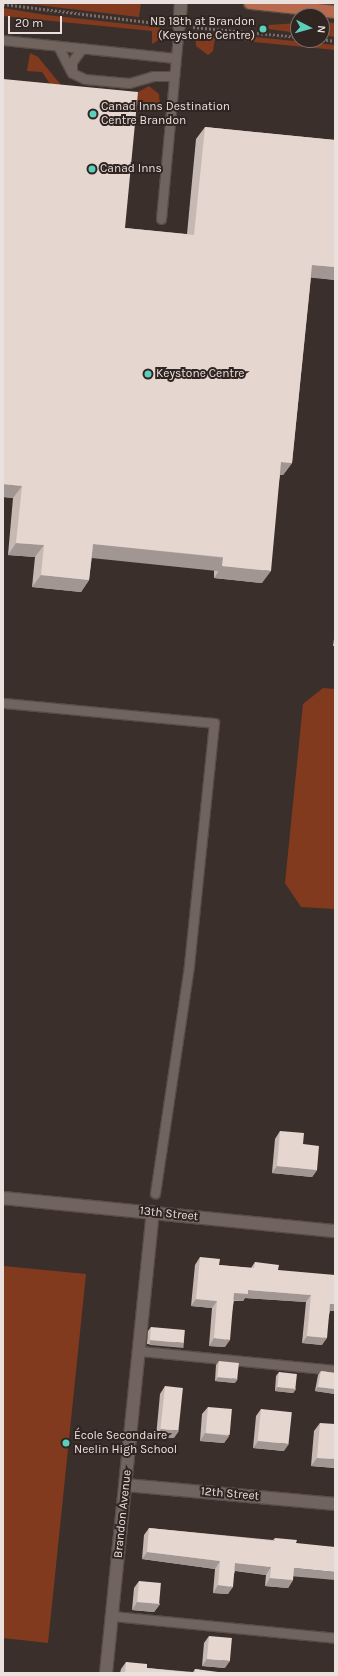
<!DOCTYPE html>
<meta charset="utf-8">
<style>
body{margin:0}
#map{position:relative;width:338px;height:1676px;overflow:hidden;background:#3b2f2b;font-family:Karla,sans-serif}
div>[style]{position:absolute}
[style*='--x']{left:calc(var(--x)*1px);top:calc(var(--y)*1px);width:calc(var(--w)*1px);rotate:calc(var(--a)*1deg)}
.green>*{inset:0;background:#823a1f}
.path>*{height:2.5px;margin-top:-1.25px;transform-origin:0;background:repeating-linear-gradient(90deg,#776c68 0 2px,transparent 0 4px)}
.roads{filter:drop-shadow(1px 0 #564c48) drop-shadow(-1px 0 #564c48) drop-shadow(0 1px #564c48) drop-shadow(0 -1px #564c48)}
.service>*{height:9px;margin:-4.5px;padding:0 4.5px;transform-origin:4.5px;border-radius:4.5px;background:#71635e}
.minor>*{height:12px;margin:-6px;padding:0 6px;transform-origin:6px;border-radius:6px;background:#71635e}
.tertiary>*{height:12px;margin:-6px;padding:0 6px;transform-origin:6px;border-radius:6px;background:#71635e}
.primary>*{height:12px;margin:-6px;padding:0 6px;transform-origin:6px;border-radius:6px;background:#b76a4d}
.wall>*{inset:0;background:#c6b8b3}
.shaded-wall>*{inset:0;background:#a19692;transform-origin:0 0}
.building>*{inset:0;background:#e6d6d0;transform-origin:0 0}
.dots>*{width:11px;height:11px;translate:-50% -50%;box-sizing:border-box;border:2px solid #312521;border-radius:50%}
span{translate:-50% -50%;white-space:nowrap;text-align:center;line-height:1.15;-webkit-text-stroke:4px #312521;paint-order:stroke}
.poi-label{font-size:12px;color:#eae1df}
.right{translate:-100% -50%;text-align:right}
.left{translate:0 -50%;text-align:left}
.street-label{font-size:12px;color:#eae1df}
.frame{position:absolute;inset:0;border:4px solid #eae1df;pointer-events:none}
.north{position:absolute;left:290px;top:8px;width:40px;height:40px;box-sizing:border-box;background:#312521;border:1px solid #7b706d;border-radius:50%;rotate:96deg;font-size:11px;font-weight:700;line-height:16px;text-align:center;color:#eae1df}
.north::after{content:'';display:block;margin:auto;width:14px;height:18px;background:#5bcebc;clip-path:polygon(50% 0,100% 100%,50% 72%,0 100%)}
.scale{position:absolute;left:8px;top:16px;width:54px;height:18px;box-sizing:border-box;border:2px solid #eae1df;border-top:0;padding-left:5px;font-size:12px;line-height:14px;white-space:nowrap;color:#eae1df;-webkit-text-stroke:3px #312521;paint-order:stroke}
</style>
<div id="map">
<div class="green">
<div style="clip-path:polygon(20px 3px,141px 3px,139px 17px)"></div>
<div style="clip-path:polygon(3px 8px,46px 15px,164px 28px,157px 41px,152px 44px,152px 31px,3px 16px)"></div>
<div style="clip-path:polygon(322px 22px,335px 23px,335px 37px,322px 35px)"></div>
<div style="clip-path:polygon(298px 23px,298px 33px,268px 29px,269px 25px)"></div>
<div style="clip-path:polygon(195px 31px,335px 45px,335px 50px,215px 38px,213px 51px,208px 55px,196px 46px)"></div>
<div style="clip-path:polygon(30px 53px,38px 57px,61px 85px,59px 97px,42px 72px,27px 71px)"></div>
<div style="clip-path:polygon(149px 86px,159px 94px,160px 107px,118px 103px)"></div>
<div style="clip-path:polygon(323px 688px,335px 689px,335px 909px,301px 907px,285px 883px,303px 704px)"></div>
<div style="clip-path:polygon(3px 1266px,86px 1274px,48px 1643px,3px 1638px)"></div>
</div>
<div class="path">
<div style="--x:3;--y:4;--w:162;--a:7.1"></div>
<div style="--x:193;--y:27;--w:105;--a:5.4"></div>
<div style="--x:322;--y:39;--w:13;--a:9"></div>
</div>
<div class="roads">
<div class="service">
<div style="--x:3;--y:40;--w:173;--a:6"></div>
<div style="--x:58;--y:46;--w:28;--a:63"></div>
<div style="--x:82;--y:48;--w:17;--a:126"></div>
<div style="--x:72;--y:62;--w:11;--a:90"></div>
<div style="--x:72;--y:73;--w:14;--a:25"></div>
<div style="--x:85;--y:79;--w:44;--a:5.2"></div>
<div style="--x:129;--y:83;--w:25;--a:-16"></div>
<div style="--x:153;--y:76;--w:21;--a:0"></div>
<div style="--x:161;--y:219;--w:194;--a:-84.7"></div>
<div style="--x:3;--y:703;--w:212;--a:5.4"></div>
<div style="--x:214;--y:723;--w:244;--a:95.9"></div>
<div style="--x:189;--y:966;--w:230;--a:98.5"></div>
<div style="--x:140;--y:1351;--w:196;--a:5.6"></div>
<div style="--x:112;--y:1616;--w:224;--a:5.6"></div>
</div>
<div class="minor">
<div style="--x:179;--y:26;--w:23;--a:-85"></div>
<div style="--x:126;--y:1485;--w:210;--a:5.2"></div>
<div style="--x:106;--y:1673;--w:463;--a:-84.2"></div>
</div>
<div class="tertiary">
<div style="--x:3;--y:1198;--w:334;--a:5.7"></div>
</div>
<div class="primary">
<div style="--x:250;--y:3;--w:85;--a:6"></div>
</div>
</div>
<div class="wall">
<div style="clip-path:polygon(3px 79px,125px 228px,187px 234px,196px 139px,205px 127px,335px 140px,335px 280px,311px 277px,292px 463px,283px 475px,280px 475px,262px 583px,214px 578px,214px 569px,92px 556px,89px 580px,81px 592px,32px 587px,35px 557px,8px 555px,13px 498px,3px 497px)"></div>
<div style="clip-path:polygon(335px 632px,335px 646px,333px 646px)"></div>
<div style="clip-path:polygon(280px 1131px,317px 1170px,312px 1177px,272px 1173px,275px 1139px)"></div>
<div style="clip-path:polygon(200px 1257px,219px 1265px,251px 1268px,255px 1262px,278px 1270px,335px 1311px,330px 1311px,322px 1345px,302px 1343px,306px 1302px,245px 1298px,243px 1301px,234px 1301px,225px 1347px,209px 1346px,212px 1308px,191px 1306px,195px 1265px)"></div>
<div style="clip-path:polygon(151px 1327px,182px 1347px,147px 1344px,148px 1331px)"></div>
<div style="clip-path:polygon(219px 1361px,235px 1383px,215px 1381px,216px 1365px)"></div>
<div style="clip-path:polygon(321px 1371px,335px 1373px,335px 1394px,315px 1391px,318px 1375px)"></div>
<div style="clip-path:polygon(279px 1372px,296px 1389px,293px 1393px,275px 1391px,276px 1376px)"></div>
<div style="clip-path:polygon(165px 1386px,174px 1438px,156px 1437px,160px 1394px)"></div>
<div style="clip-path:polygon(208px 1407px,229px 1436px,224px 1443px,200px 1441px,202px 1414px)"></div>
<div style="clip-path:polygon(261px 1409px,284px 1451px,253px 1448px,256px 1416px)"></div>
<div style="clip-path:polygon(320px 1423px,335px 1468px,311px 1466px,314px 1431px)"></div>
<div style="clip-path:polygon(149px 1528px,273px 1540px,275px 1538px,293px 1576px,293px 1580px,288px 1588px,265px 1586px,266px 1575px,235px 1571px,228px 1594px,213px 1593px,215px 1569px,142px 1559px,144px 1535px)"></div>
<div style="clip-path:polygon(139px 1581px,160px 1604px,154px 1612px,132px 1610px,134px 1588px)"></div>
<div style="clip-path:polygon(209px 1636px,225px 1668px,202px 1666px,204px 1643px)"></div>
<div style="clip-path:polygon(126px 1662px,147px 1668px,193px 1672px,195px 1669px,218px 1673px,120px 1673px,121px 1669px)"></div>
</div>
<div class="shaded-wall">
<div style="clip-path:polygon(312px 265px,335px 267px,335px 280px,304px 277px)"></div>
<div style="clip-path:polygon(281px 462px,292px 463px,283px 475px,273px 474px)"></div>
<div style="clip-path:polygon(3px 484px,22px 486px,13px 498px,3px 497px)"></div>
<div style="clip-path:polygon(16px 543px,44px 545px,35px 557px,8px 555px)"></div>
<div style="left:93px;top:544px;width:131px;height:14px;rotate:6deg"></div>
<div style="clip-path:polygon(222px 566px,271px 571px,262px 583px,214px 578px)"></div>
<div style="clip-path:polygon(41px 575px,89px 580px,81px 592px,32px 587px)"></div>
<div style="clip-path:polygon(277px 1166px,317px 1170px,312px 1177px,272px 1173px)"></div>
<div style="clip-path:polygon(248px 1290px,311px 1295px,306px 1302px,245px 1298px,243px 1301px,229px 1300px,234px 1293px)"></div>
<div style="clip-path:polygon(196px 1299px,217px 1301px,212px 1308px,191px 1306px)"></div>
<div style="clip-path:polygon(330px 1304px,335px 1304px,335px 1311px,325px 1311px)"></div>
<div style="clip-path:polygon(307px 1336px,327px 1338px,322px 1345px,302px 1343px)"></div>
<div style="clip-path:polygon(214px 1338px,230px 1340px,225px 1347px,209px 1346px)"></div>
<div style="left:150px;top:1340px;width:34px;height:5px;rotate:5deg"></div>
<div style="clip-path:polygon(218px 1377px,238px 1379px,235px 1383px,215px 1381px)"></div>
<div style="clip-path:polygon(277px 1387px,296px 1389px,293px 1393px,275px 1391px)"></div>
<div style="clip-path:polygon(318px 1387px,335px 1389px,335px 1394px,315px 1391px)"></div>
<div style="clip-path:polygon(161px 1429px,179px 1431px,174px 1438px,156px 1437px)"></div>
<div style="clip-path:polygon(205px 1433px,229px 1436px,224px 1443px,200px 1441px)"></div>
<div style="clip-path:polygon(258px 1441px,289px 1444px,284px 1451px,253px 1448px)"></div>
<div style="clip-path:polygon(317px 1458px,335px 1459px,335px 1468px,311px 1466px)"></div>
<div style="clip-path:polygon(147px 1552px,220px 1561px,215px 1569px,142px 1559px)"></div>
<div style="clip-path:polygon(235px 1563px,271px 1567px,266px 1575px,230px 1570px)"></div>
<div style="clip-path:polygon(294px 1568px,335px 1572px,335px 1580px,289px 1576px)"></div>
<div style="clip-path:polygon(270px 1578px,293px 1580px,288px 1588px,265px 1586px)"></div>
<div style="clip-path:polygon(218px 1585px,233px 1587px,228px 1594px,213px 1593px)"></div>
<div style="clip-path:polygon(137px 1602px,160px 1604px,154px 1612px,132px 1610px)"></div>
<div style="clip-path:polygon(207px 1659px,230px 1661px,225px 1668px,202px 1666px)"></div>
</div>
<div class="building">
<div style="clip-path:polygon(3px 79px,138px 92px,125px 228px,194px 235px,205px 127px,335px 140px,335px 267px,312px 265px,292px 463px,281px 462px,271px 571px,222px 566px,223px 557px,93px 544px,89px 580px,41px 575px,44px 545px,16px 543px,22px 486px,3px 484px)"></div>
<div style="clip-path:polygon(280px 1131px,304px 1133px,303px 1144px,319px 1146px,317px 1170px,277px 1166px)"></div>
<div style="clip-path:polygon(200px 1257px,220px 1259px,219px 1265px,254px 1268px,255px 1262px,279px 1265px,278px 1270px,335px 1275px,335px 1304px,330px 1304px,327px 1338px,307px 1336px,311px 1295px,248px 1290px,248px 1294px,234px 1293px,230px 1340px,214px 1338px,217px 1301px,196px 1299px)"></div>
<div style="left:151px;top:1327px;width:34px;height:13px;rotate:5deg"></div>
<div style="left:219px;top:1361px;width:20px;height:16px;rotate:6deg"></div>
<div style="clip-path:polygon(321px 1371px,335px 1373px,335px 1389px,318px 1387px)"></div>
<div style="left:279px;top:1372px;width:18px;height:15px;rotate:6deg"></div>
<div style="left:165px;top:1386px;width:18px;height:43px;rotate:6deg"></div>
<div style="left:208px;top:1407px;width:24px;height:26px;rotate:5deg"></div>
<div style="left:261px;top:1409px;width:31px;height:32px;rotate:6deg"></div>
<div style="clip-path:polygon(320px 1423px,335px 1424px,335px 1459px,317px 1458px)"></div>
<div style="clip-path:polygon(149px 1528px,275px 1541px,275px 1538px,297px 1540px,296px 1543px,335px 1547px,335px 1572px,294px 1568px,293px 1580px,270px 1578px,271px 1567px,235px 1563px,233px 1587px,218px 1585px,220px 1561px,147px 1552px)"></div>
<div style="left:139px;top:1581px;width:22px;height:21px;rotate:5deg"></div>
<div style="left:209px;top:1636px;width:23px;height:23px;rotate:5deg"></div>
<div style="clip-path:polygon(126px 1662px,147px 1664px,147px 1668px,195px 1673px,195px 1669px,218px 1672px,218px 1673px,125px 1673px)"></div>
</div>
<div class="dots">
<div style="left:263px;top:29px;background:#5bcebc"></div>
<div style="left:93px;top:114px;background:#5bcebc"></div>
<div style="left:92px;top:169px;background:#5bcebc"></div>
<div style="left:148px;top:374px;background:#5bcebc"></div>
<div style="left:66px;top:1443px;background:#5bcebc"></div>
</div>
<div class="poi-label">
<span class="right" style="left:255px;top:29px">NB 18th at Brandon<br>(Keystone Centre)</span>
<span class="left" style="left:101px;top:114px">Canad Inns Destination<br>Centre Brandon</span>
<span class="left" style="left:100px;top:169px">Canad Inns</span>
<span class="left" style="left:156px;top:374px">Keystone Centre</span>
<span class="left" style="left:74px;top:1443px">École Secondaire<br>Neelin High School</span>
</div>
<div class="street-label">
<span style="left:169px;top:1214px;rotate:6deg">13th Street</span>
<span style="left:230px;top:1494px;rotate:5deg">12th Street</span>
<span style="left:123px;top:1514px;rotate:-84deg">Brandon Avenue</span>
</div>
<div class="frame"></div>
<div class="north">N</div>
<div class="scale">20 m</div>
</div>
